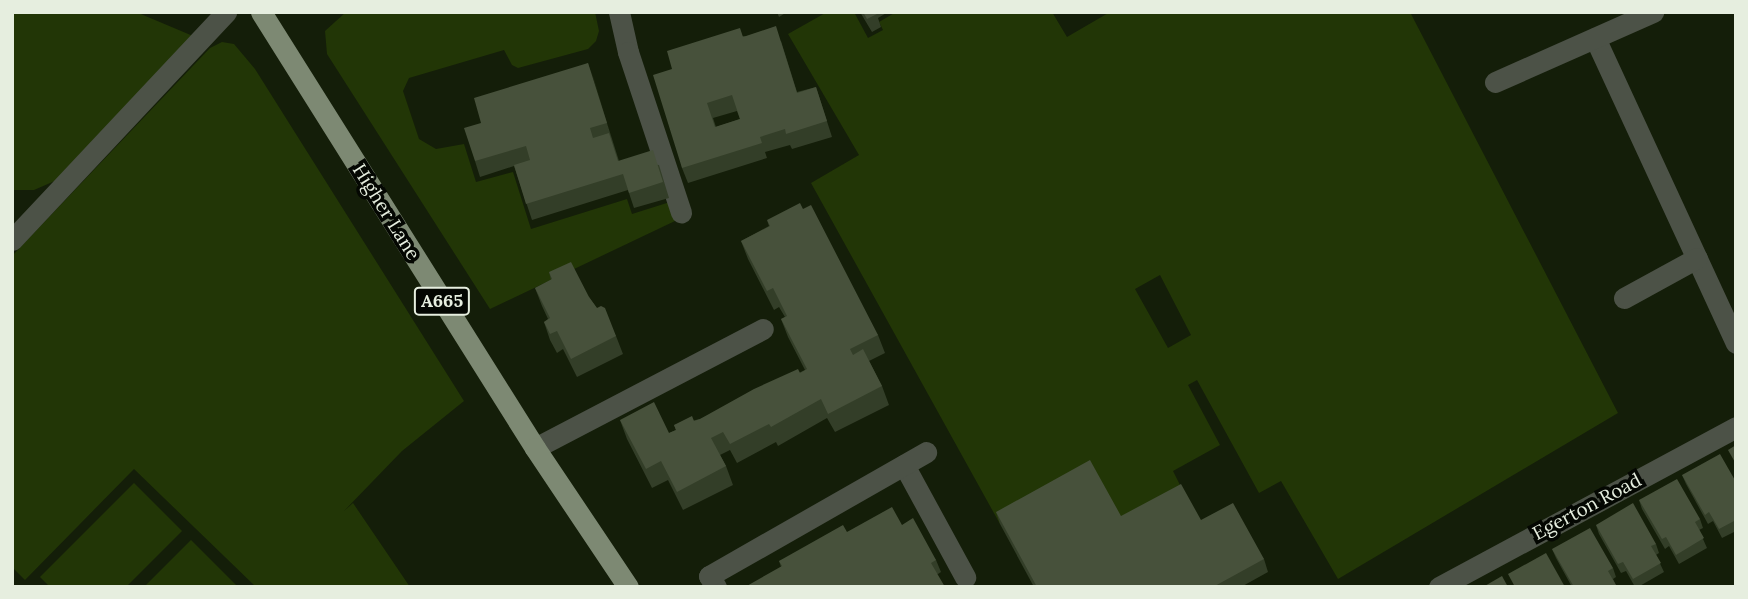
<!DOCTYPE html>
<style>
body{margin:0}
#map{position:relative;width:1748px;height:599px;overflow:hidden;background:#141e09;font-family:Lora,serif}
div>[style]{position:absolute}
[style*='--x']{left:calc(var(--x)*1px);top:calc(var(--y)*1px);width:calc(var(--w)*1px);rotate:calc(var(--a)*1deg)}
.green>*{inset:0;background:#223606}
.minor>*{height:21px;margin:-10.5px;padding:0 10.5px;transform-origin:10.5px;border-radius:10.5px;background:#4c5247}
.major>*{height:21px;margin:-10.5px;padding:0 10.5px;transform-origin:10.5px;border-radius:10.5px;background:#7d8973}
.wall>*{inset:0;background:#333e28}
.shaded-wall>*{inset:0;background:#1f2913}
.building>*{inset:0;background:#47513b}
span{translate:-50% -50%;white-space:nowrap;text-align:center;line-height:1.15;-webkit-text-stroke:7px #040702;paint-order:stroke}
.shield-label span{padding:2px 5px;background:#040702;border:2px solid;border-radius:5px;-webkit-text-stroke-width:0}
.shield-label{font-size:18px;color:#e6eedf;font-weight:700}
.street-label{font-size:19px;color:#e6eedf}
.frame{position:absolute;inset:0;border:14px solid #e6eedf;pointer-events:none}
</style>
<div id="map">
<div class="green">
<div style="clip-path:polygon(12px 12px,136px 12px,193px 36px,57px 180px,34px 190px,12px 190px)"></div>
<div style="clip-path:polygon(346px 12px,595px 12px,599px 31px,596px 41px,588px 49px,518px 68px,512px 65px,504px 50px,409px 78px,403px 91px,419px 139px,436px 149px,464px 144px,476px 182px,513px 172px,531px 229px,627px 199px,632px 214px,670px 202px,675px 221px,490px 309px,327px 54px,325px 31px)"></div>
<div style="clip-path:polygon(evenodd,827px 12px,854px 12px,868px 38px,883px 30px,879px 22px,896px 12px,1052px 12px,1067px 37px,1110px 12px,1410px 12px,1618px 413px,1338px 579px,1281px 481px,1259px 493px,1197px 380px,1188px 385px,1220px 445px,1173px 471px,1186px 497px,1125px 529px,1095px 473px,1000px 524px,811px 183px,859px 155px,788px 34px,827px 12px,1160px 275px,1191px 335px,1168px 348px,1135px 289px,1160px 275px)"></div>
<div style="clip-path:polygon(222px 42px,234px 44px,255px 69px,464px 401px,402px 451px,344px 511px,353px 503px,410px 587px,256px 587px,134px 469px,25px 580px,12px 567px,12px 256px,210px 48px)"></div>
<div style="clip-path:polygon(134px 483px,182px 531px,126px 587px,50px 587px,40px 577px)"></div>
<div style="clip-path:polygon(191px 540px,238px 587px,144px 587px)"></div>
</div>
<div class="minor">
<div style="--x:619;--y:12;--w:41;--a:77.3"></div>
<div style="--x:628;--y:52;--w:169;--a:71.7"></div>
<div style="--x:1595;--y:38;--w:336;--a:65.2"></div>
<div style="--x:1495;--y:82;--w:173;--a:-23.9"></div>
<div style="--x:12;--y:240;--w:313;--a:-46.8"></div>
<div style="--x:1624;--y:298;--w:83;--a:-28.7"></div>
<div style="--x:535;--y:448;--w:257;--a:-27.6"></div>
<div style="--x:904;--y:465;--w:128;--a:61.4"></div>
<div style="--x:716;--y:587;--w:13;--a:-122"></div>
<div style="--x:709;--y:576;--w:250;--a:-29.7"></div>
<div style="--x:1439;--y:587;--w:337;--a:-28.3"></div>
</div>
<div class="major">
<div style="--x:261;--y:12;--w:515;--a:57.85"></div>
<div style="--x:535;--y:448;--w:167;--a:56.2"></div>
</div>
<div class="wall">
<div style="clip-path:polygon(777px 12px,787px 12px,779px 17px)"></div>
<div style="clip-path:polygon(860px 12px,888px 12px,878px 18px,881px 27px,872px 32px)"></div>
<div style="clip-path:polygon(evenodd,743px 36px,781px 41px,797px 92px,816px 87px,832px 137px,792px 149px,790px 145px,765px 152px,767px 158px,688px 183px,682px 168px,672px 69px,743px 36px,737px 111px,740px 119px,716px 127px,713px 118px,737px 111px)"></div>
<div style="clip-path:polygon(588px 63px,619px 161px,659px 165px,669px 198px,634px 208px,628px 190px,532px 220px,514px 166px,480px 177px,475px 161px,481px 123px)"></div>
<div style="clip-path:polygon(767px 220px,878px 335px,885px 353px,869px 361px,882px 386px,889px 405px,835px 432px,827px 418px,778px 446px,776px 442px,737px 463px,730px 450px,720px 455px,726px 466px,733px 485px,683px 510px,668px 480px,652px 488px,627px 439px,620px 420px,669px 433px,676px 430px,674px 425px,700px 419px,805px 370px,788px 337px,781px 319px,785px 317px,779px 307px,774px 310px,748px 259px,741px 241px,769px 226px)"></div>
<div style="clip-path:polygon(549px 272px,589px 297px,616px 336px,623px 354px,577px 377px,563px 349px,557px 353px,550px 340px,544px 322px,548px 319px,542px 306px,535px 288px,551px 280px)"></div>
<div style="clip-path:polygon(1682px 475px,1736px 482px,1736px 531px,1722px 538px,1713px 521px,1708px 524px,1686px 484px)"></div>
<div style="clip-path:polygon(1639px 500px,1700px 519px,1703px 528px,1699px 530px,1707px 548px,1679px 564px,1669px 546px,1665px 549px,1642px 509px)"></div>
<div style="clip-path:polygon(996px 512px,1201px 520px,1264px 559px,1268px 572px,1241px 587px,1034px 587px,1000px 524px)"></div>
<div style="clip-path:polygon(902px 525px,936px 560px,941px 572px,938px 574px,781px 567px,779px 561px,847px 532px)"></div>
<div style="clip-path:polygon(1596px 525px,1656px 544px,1659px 553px,1656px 555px,1664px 572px,1638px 587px,1635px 587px,1626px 571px,1621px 573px,1599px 534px)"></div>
<div style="clip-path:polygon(1552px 549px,1613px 568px,1616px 577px,1613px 579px,1617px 587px,1572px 587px,1556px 558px)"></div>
</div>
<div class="shaded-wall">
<div style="clip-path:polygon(588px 63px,594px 79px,612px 139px,607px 123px)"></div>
</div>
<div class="building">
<div style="clip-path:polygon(863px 12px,876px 12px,877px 14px,867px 19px)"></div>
<div style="clip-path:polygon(evenodd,776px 26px,797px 93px,816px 87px,827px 121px,786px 134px,785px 129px,760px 137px,762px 143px,682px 168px,653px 75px,672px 69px,667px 51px,740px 28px,743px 37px,776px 26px,732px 95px,740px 119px,715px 127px,707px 103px,732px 95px)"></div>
<div style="clip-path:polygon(588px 63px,607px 123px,590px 128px,593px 138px,609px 133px,618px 161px,653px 150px,663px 182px,629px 193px,623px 174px,526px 204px,514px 165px,530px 160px,526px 146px,475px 161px,464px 128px,481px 123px,474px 98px)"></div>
<div style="clip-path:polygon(800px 203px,803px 209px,811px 205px,878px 335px,850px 349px,853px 355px,863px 349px,882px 386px,828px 414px,821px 399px,771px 427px,769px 424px,730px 444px,723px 432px,711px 438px,726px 466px,677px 492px,661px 461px,646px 469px,620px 420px,654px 402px,669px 433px,676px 430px,674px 425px,692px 416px,694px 421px,700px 419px,754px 389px,798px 369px,800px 373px,807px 369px,781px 319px,787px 316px,773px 288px,767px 291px,741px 241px,770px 226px,767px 220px)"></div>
<div style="clip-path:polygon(571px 262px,589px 297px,597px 308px,601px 306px,605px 308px,616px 336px,571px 359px,557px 331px,550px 334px,544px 322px,550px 318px,535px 288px,552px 279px,549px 272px)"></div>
<div style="clip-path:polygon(1736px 445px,1736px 464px,1728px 450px)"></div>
<div style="clip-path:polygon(1720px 454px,1736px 482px,1736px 520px,1719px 529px,1709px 512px,1705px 515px,1682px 475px)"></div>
<div style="clip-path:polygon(1090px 460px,1121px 516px,1181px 484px,1201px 520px,1233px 503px,1264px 559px,1213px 587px,1037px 587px,996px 512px)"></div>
<div style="clip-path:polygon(1677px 479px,1700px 519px,1695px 522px,1704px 538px,1676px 555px,1666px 537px,1662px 539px,1639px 500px)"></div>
<div style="clip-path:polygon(1633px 503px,1656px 544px,1651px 546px,1661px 563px,1633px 579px,1623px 562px,1618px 564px,1596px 525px)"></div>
<div style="clip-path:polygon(892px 507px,902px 525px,913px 518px,936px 560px,931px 563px,945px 587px,745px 587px,782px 566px,779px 561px,843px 525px,847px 532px)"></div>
<div style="clip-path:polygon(1590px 528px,1613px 568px,1608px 571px,1617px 587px,1580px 587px,1580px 586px,1574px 587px,1552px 549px)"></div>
<div style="clip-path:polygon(1546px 553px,1565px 587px,1515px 587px,1508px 574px)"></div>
<div style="clip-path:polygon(1502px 576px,1508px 587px,1483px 587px)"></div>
</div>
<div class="shield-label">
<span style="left:442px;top:301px">A665</span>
</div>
<div class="street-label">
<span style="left:386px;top:212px;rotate:58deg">Higher Lane</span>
<span style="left:1587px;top:507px;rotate:-28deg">Egerton Road</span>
</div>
<div class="frame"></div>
</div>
